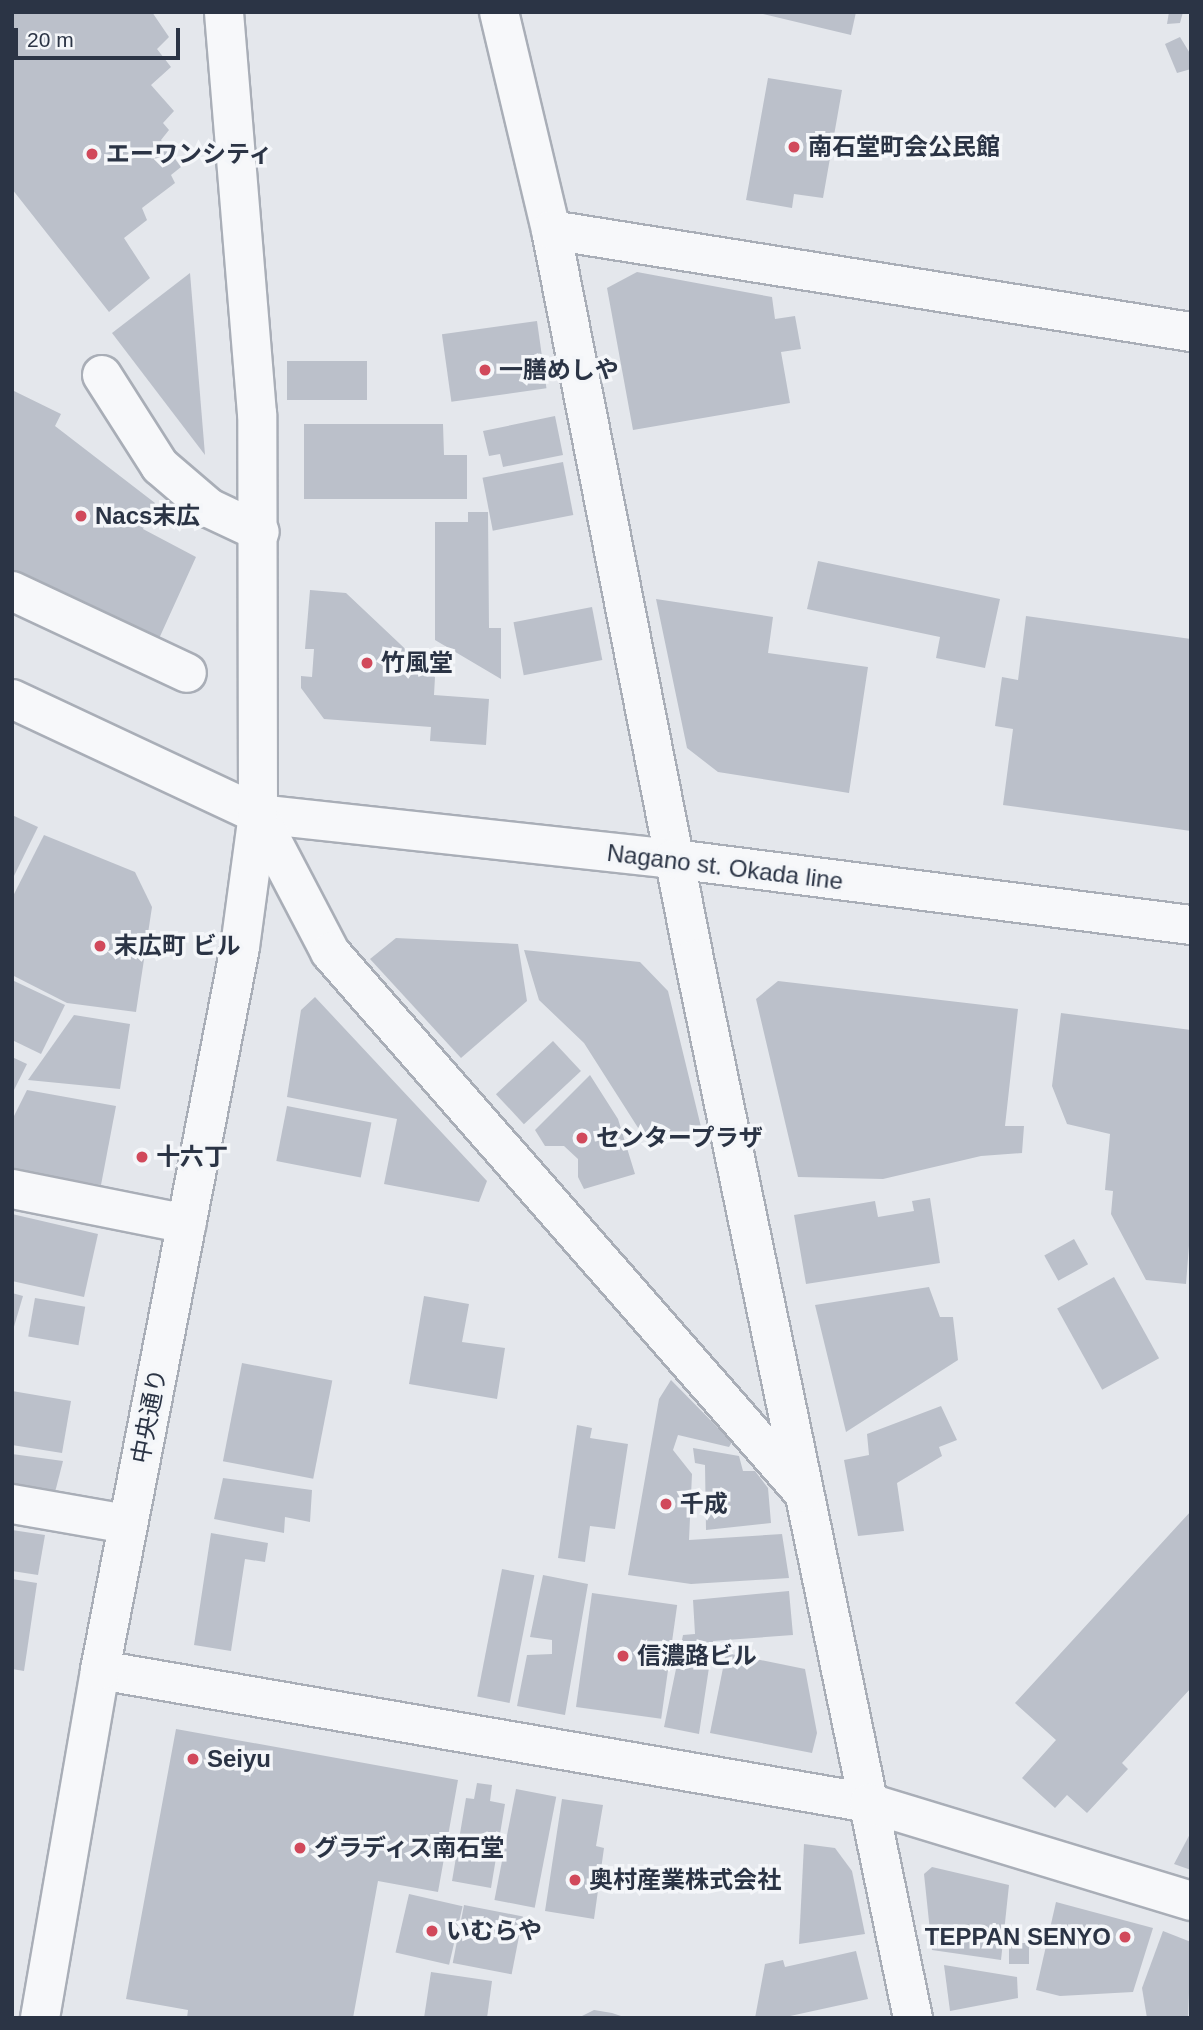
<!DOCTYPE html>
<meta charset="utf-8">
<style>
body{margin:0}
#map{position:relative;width:1203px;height:2030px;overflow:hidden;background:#e4e7ec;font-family:Helvetica,"Noto Sans JP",sans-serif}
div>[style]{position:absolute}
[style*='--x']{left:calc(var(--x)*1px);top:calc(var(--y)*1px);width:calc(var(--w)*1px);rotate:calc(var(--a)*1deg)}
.building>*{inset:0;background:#bbc0ca;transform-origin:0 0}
.roads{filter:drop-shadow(2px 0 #a9aeb7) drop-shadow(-2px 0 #a9aeb7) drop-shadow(0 2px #a9aeb7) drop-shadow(0 -2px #a9aeb7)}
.minor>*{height:38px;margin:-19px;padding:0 19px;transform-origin:19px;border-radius:19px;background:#f7f8fa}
.dots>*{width:19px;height:19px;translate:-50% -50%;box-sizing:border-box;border:4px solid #f4f6f9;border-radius:50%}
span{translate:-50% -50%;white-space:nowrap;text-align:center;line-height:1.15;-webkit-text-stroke:7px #f4f6f9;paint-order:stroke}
.poi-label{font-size:24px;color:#2b3445;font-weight:700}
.left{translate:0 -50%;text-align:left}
.right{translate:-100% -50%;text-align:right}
.street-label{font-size:24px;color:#2b3445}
.frame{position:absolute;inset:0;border:14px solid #2b3445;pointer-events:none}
.scale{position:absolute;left:14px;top:28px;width:166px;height:32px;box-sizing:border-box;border:4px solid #2b3445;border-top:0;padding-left:9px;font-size:21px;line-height:24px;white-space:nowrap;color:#2b3445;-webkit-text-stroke:5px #f4f6f9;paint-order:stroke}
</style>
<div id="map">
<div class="building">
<div style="clip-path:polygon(12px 12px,152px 12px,169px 37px,157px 49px,171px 67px,151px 85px,174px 111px,163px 123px,169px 130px,161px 140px,181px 167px,171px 175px,175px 183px,142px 208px,147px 220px,124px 238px,150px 278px,109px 312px,12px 189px)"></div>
<div style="clip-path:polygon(755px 12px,856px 12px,851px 35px)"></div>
<div style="clip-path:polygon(1169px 12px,1183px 12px,1180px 23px,1167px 24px)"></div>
<div style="clip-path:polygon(1180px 37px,1191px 55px,1191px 69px,1177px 73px,1165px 44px)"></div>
<div style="clip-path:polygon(768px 78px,842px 90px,823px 198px,794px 194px,792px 208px,746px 200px)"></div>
<div style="clip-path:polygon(637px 272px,772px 297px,775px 319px,795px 316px,801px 349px,781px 352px,790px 403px,633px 430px,607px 288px)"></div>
<div style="clip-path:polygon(190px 273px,205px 455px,112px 333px)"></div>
<div style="left:537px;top:321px;width:68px;height:96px;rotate:82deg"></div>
<div style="left:287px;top:361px;width:80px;height:39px"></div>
<div style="clip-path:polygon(12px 390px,61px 414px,55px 426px,155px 503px,143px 529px,196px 557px,157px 643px,12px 578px)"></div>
<div style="clip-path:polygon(555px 416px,563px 455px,503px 467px,500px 454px,489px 456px,483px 431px)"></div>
<div style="clip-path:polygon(304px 424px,443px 424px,444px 455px,467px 455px,467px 499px,304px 499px)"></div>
<div style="left:563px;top:462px;width:54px;height:82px;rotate:79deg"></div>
<div style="clip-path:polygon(468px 512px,488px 512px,489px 628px,501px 628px,501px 679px,435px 640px,435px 522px,468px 522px)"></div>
<div style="clip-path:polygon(818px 561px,1000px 599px,985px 668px,936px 658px,940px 637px,807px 609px)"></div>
<div style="clip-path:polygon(310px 590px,346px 593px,435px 677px,434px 695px,489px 699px,486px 745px,430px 741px,431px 727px,324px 719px,301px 688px,301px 676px,312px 677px,314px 649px,305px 649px)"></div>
<div style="clip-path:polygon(656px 599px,773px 617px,768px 653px,868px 667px,849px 793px,718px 772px,687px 748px)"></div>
<div style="left:592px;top:607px;width:54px;height:80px;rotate:79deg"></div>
<div style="clip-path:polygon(1026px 616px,1191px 639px,1191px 831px,1003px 805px,1013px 729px,995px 726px,1002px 677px,1018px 680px)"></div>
<div style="clip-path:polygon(12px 815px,38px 827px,12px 880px)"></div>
<div style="clip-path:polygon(44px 835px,135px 872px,152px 907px,136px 1012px,67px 1003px,12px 975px,12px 898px)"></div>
<div style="clip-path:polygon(396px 938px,518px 944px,527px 1001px,461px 1058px,370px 959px)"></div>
<div style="clip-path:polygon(524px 950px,640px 962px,668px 991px,702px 1131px,649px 1145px,584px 1043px,539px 1000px)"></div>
<div style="clip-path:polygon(12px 980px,65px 1005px,41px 1054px,12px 1040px)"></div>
<div style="clip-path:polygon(778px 981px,1018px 1009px,1005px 1126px,1024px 1126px,1022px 1153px,981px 1156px,883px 1179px,798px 1177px,756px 999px)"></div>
<div style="clip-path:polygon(315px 997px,487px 1181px,479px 1202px,384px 1184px,397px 1119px,287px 1097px,301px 1010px)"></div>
<div style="clip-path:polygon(1061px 1013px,1191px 1030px,1191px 1220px,1186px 1284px,1146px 1280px,1111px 1214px,1113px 1191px,1105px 1190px,1110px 1134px,1067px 1124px,1052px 1086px)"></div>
<div style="clip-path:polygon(74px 1015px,130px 1024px,120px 1089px,28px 1080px)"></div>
<div style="left:553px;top:1041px;width:41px;height:78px;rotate:47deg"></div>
<div style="clip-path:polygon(12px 1057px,27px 1064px,12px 1094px)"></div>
<div style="clip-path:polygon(590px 1075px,618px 1119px,635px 1174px,584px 1189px,578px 1177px,578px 1159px,564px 1146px,545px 1146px,535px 1130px)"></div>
<div style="clip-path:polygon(27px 1090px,116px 1106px,101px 1185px,12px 1169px,12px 1120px)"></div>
<div style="left:287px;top:1106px;width:86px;height:56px;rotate:11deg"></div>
<div style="clip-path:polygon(930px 1198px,940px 1263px,806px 1284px,794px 1215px,875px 1201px,878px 1217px,914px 1211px,912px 1201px)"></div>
<div style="clip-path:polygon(12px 1214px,98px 1234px,84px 1297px,12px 1281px)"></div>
<div style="left:1074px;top:1239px;width:29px;height:34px;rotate:61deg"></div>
<div style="left:1114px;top:1277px;width:93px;height:65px;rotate:61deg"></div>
<div style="clip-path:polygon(929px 1287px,940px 1317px,953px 1317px,958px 1360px,846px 1432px,815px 1305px)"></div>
<div style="clip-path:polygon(12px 1293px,23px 1296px,13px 1330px,12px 1330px)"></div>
<div style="clip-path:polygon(424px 1296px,469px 1304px,462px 1342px,505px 1348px,497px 1399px,409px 1384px)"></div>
<div style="left:35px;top:1298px;width:51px;height:39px;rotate:10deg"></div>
<div style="left:242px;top:1363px;width:92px;height:100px;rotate:11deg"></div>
<div style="clip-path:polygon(671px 1380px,732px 1442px,729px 1447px,678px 1435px,673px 1450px,692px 1474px,689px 1540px,782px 1534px,789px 1578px,691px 1584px,628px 1575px,659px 1399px)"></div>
<div style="clip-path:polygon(12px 1391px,71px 1401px,62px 1453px,12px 1445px)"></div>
<div style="clip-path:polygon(941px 1406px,957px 1440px,939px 1447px,942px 1456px,897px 1483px,904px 1531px,858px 1536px,844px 1460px,869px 1455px,867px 1434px)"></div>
<div style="clip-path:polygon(577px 1425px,592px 1428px,590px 1438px,628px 1444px,615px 1529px,590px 1526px,585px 1562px,558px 1558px)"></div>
<div style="clip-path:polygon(693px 1448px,739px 1456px,743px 1471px,755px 1471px,768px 1488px,771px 1523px,706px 1530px,705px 1465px,695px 1463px)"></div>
<div style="clip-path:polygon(12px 1454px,63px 1461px,52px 1504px,12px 1496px)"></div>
<div style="clip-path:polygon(223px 1478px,312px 1490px,310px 1522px,285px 1517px,284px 1533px,214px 1519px)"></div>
<div style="clip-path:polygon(1191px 1511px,1191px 1688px,1122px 1763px,1128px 1769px,1087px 1813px,1067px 1795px,1055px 1808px,1022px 1778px,1056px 1740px,1015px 1703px)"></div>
<div style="clip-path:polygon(12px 1530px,45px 1535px,38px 1575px,12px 1571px)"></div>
<div style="clip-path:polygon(211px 1533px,268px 1543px,265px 1562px,245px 1559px,231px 1651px,194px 1645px)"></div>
<div style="left:502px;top:1569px;width:33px;height:130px;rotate:11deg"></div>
<div style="clip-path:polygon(543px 1575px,588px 1584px,565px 1715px,517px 1706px,527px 1655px,552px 1654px,552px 1640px,530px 1637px)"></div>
<div style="clip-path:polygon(12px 1579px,37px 1583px,24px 1671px,12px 1669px)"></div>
<div style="clip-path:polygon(789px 1591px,793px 1635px,713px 1641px,699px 1734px,664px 1727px,683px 1635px,695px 1634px,693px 1600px)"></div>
<div style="left:592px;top:1593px;width:86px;height:115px;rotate:8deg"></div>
<div style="clip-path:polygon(726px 1653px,805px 1669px,817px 1733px,812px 1753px,710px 1733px)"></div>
<div style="clip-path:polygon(176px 1729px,458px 1780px,438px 1892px,378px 1881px,353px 2018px,187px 2018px,188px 2010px,126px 1999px)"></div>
<div style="clip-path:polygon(477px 1783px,492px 1785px,490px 1801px,505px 1804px,491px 1888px,452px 1881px,466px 1798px,474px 1799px)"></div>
<div style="left:516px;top:1789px;width:41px;height:113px;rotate:11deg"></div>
<div style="clip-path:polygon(562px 1799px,603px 1805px,596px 1846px,604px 1848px,594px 1919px,545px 1911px)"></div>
<div style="clip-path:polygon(1191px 1832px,1191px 1870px,1174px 1864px)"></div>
<div style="clip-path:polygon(804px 1844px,835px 1848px,852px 1871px,865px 1934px,799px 1944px)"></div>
<div style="clip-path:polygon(932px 1867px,1009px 1885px,1001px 1960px,932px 1950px,924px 1874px)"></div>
<div style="left:409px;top:1894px;width:55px;height:60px;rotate:13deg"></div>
<div style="clip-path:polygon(1056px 1902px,1153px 1928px,1133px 1992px,1060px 1996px,1036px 1990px)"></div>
<div style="left:464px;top:1905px;width:60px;height:59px;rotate:11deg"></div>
<div style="clip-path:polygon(1163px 1931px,1191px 1942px,1188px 2018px,1147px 2018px,1142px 1988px)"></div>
<div style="left:1009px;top:1943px;width:20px;height:21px"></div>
<div style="clip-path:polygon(856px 1951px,868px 1999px,781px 2018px,755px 2018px,765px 1964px,783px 1960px,785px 1967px)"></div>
<div style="clip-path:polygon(944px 1965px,1017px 1977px,1018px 1998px,950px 2011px)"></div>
<div style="clip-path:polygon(431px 1972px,492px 1981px,487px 2018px,424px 2018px)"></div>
<div style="clip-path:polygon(594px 2010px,612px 2013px,627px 2018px,578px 2018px)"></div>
</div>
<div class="roads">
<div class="minor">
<div style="--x:499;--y:12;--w:224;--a:76.6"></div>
<div style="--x:551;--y:230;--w:743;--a:78.9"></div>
<div style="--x:694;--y:959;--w:1081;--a:78.32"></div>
<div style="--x:551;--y:230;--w:648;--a:9.06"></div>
<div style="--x:102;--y:375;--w:108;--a:57.5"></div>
<div style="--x:160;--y:466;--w:65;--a:40.6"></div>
<div style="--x:209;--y:508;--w:56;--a:25.2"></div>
<div style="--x:12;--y:591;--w:193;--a:25.1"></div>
<div style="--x:12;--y:699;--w:272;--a:25.1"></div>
<div style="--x:258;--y:814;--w:418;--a:6.2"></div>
<div style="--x:674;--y:859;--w:521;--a:7.28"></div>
<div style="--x:258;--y:814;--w:156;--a:62.4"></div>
<div style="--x:330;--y:952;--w:718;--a:48.78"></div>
<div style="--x:12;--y:1189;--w:178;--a:11.3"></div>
<div style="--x:12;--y:1504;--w:117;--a:9.9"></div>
<div style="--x:100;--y:1670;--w:780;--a:9.81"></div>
<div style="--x:869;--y:1803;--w:337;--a:16.9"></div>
<div style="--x:40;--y:2018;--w:353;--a:-80.2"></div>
<div style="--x:100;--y:1670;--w:736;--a:-79.04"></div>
<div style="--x:240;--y:947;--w:134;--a:-82.3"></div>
<div style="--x:258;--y:814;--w:400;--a:-90.1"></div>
<div style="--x:257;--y:414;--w:403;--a:-94.7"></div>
</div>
</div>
<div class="dots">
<div style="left:794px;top:147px;background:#d1495b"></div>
<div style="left:92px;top:154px;background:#d1495b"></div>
<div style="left:485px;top:370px;background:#d1495b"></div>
<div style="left:81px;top:516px;background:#d1495b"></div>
<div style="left:367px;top:663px;background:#d1495b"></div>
<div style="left:100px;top:946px;background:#d1495b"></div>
<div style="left:582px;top:1138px;background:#d1495b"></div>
<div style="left:142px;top:1157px;background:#d1495b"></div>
<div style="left:666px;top:1504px;background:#d1495b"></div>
<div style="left:623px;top:1656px;background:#d1495b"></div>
<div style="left:193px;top:1759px;background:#d1495b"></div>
<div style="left:300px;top:1848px;background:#d1495b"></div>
<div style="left:575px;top:1880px;background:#d1495b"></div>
<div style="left:432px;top:1931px;background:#d1495b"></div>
<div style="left:1125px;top:1937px;background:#d1495b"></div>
</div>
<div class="poi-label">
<span class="left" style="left:808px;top:147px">南石堂町会公民館</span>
<span class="left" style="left:106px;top:154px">エーワンシティ</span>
<span class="left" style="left:499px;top:370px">一膳めしや</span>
<span class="left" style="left:95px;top:516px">Nacs末広</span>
<span class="left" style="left:381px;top:663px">竹風堂</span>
<span class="left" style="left:114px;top:946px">末広町 ビル</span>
<span class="left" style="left:596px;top:1138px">センタープラザ</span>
<span class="left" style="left:156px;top:1157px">十六丁</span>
<span class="left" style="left:680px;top:1504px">千成</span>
<span class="left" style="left:637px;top:1656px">信濃路ビル</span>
<span class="left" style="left:207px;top:1759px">Seiyu</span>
<span class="left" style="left:314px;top:1848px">グラディス南石堂</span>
<span class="left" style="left:589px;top:1880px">奥村産業株式会社</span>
<span class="left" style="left:446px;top:1931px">いむらや</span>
<span class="right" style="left:1111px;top:1937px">TEPPAN SENYO</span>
</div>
<div class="street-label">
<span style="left:725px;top:867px;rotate:7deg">Nagano st. Okada line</span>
<span style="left:149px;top:1416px;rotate:-79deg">中央通り</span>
</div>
<div class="frame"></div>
<div class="scale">20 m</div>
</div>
